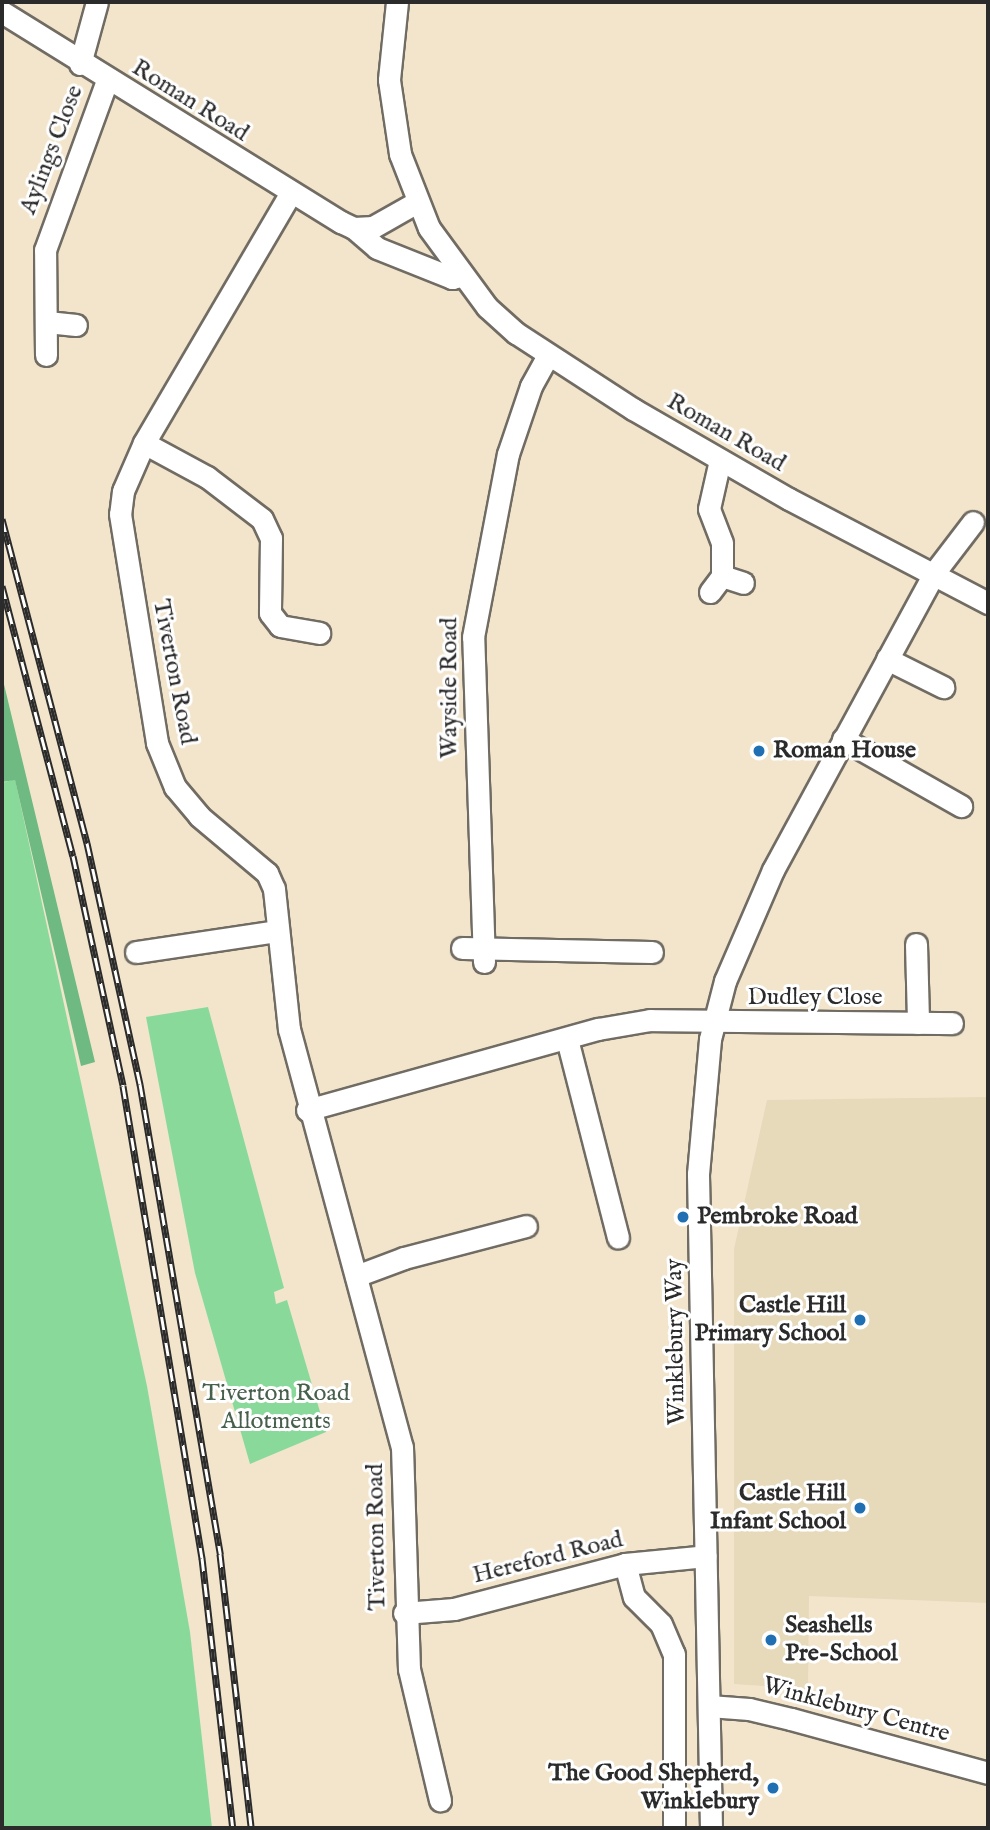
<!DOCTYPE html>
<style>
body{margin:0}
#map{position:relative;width:990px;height:1830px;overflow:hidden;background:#f2e5cc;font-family:"IM FELL English",serif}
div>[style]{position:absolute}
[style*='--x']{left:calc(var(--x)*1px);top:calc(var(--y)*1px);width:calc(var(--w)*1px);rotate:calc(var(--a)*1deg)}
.built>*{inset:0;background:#e6daba}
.green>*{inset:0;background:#89da9a}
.forest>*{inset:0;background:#6eba82}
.roads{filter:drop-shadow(2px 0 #716c63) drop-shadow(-2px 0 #716c63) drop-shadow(0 2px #716c63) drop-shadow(0 -2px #716c63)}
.minor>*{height:21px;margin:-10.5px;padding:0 10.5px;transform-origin:10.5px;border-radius:10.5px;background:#fff}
.rail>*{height:7px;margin-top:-3.5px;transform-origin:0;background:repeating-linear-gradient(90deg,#fff 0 13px,#2b2b2b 0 26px);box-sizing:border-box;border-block:2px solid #2b2b2b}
.dots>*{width:19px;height:19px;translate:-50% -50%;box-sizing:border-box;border:4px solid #fff;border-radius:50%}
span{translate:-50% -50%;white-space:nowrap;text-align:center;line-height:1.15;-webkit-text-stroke:6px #fff;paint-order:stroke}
.street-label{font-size:24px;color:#2b2b2b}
.poi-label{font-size:24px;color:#2b2b2b;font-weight:700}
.left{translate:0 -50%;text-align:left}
.right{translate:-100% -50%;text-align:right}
.park-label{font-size:24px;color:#47604c}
.frame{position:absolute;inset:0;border:4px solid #2b2b2b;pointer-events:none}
</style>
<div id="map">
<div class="built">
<div style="clip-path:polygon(988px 1097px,988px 1603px,809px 1596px,808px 1689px,734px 1684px,734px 1249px,767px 1100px)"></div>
</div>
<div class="green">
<div style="clip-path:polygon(15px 779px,147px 1386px,190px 1632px,212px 1828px,2px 1828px,2px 783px)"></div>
<div style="clip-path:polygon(208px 1007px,284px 1288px,274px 1292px,276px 1304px,287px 1300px,326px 1432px,250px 1464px,195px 1273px,146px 1017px)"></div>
</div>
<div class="forest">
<div style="clip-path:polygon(2px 676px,95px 1062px,81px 1066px,15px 780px,2px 782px)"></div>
</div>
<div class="roads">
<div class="minor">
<div style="--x:397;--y:2;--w:78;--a:95.9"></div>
<div style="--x:389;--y:80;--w:75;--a:81.5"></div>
<div style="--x:400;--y:154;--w:79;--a:68.6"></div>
<div style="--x:429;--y:228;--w:98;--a:53.7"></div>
<div style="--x:487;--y:307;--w:39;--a:42"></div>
<div style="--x:516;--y:333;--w:140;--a:33"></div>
<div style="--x:633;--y:409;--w:180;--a:30"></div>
<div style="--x:789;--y:499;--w:225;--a:27.6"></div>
<div style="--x:2;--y:12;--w:399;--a:31.8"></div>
<div style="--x:341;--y:222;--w:14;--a:25"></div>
<div style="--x:354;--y:228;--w:19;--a:-3"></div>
<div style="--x:373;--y:227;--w:51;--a:-29.6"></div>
<div style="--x:80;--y:64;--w:64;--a:-74.7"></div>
<div style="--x:290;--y:194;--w:289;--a:120.4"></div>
<div style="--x:144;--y:443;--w:52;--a:113.6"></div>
<div style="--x:123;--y:491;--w:23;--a:97"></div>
<div style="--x:120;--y:514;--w:232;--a:80.8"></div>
<div style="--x:157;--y:743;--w:48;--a:67.8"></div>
<div style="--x:175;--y:787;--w:38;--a:50"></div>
<div style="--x:199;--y:816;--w:89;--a:40"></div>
<div style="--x:267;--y:873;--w:17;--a:66"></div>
<div style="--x:274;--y:889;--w:141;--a:83.9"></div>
<div style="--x:289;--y:1029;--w:433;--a:74.9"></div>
<div style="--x:402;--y:1447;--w:222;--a:88.2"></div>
<div style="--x:409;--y:1669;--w:135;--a:76.7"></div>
<div style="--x:354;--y:228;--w:30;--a:41"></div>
<div style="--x:377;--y:248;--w:81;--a:21.8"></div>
<div style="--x:452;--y:278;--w:8;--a:-14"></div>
<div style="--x:47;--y:322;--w:29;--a:6"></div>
<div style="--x:46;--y:355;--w:105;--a:-90.5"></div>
<div style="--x:45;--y:250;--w:180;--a:-69.9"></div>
<div style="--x:144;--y:443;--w:72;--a:28.4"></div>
<div style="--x:207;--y:477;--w:69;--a:37.4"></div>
<div style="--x:262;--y:519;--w:21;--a:65"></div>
<div style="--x:271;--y:538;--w:75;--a:90.8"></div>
<div style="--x:270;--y:613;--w:16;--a:52"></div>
<div style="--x:280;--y:626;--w:40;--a:10"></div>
<div style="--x:720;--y:460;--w:50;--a:102.7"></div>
<div style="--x:709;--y:509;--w:36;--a:69"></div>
<div style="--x:722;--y:543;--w:33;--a:90"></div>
<div style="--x:710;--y:592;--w:20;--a:-53"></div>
<div style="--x:722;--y:576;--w:22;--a:18"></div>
<div style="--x:887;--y:659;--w:63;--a:26.6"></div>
<div style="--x:843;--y:739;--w:136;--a:29.6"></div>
<div style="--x:916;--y:944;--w:79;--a:88.5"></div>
<div style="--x:462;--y:948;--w:190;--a:1.2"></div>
<div style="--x:136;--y:952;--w:143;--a:-8.5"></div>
<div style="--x:484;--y:962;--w:325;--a:-91.9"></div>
<div style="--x:473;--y:637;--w:186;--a:-79.2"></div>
<div style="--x:508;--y:454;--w:72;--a:-71.3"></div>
<div style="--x:531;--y:386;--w:35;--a:-61"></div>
<div style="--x:567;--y:1039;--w:205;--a:75.6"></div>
<div style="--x:307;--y:1110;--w:302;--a:-15.6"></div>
<div style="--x:598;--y:1029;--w:53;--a:-9.8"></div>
<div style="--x:650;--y:1020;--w:302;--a:0.6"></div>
<div style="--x:356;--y:1276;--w:51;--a:-20.6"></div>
<div style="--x:404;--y:1258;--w:126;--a:-14.7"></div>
<div style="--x:625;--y:1564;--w:34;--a:75"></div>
<div style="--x:634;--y:1597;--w:38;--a:45"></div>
<div style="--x:661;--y:1624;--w:33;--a:67"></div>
<div style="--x:674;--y:1654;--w:174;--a:90"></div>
<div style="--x:404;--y:1613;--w:50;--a:-4.6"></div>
<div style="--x:454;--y:1609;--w:177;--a:-14.7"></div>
<div style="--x:625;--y:1564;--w:81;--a:-5.6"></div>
<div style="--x:709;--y:1706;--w:40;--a:4.3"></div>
<div style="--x:749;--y:1709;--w:43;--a:13.4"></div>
<div style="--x:791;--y:1719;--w:204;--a:15.3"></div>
<div style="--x:711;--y:1828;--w:654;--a:-91.14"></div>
<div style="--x:698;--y:1174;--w:136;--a:-84.9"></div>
<div style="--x:710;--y:1039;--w:60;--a:-75.5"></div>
<div style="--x:725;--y:981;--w:121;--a:-66.6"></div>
<div style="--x:773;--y:870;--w:338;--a:-61.5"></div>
<div style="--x:934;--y:573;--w:64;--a:-52.6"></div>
</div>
</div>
<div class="rail">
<div style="--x:2;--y:519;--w:335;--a:75.3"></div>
<div style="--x:87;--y:843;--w:247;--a:77.6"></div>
<div style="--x:140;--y:1084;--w:477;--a:80.3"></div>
<div style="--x:220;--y:1554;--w:276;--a:83.5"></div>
<div style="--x:2;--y:586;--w:279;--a:75.3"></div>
<div style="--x:73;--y:856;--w:235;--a:77.7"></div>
<div style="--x:123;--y:1086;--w:479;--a:80.5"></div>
<div style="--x:202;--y:1558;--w:272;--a:83.5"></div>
</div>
<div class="dots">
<div style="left:759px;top:751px;background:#1f6fb2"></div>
<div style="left:683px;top:1217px;background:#1f6fb2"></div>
<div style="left:860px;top:1320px;background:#1f6fb2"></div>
<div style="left:860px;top:1508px;background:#1f6fb2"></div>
<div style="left:771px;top:1640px;background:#1f6fb2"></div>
<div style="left:773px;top:1788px;background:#1f6fb2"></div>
</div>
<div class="street-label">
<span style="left:190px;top:101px;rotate:32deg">Roman Road</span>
<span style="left:52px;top:150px;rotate:-69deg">Aylings Close</span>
<span style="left:726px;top:433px;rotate:30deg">Roman Road</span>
<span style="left:174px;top:672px;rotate:79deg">Tiverton Road</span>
<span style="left:450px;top:688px;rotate:-90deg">Wayside Road</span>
<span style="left:815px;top:998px">Dudley Close</span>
<span style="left:676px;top:1342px;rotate:-91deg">Winklebury Way</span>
<span style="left:377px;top:1537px;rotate:-91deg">Tiverton Road</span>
<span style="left:548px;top:1558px;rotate:-14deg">Hereford Road</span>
<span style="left:856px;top:1710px;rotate:15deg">Winklebury Centre</span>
</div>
<div class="poi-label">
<span class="left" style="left:773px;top:751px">Roman House</span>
<span class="left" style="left:697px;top:1217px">Pembroke Road</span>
<span class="right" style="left:846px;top:1320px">Castle Hill<br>Primary School</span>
<span class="right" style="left:846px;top:1508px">Castle Hill<br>Infant School</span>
<span class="left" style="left:785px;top:1640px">Seashells<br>Pre-School</span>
<span class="right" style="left:759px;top:1788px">The Good Shepherd,<br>Winklebury</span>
</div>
<div class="park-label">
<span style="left:276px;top:1408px">Tiverton Road<br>Allotments</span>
</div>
<div class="frame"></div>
</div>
